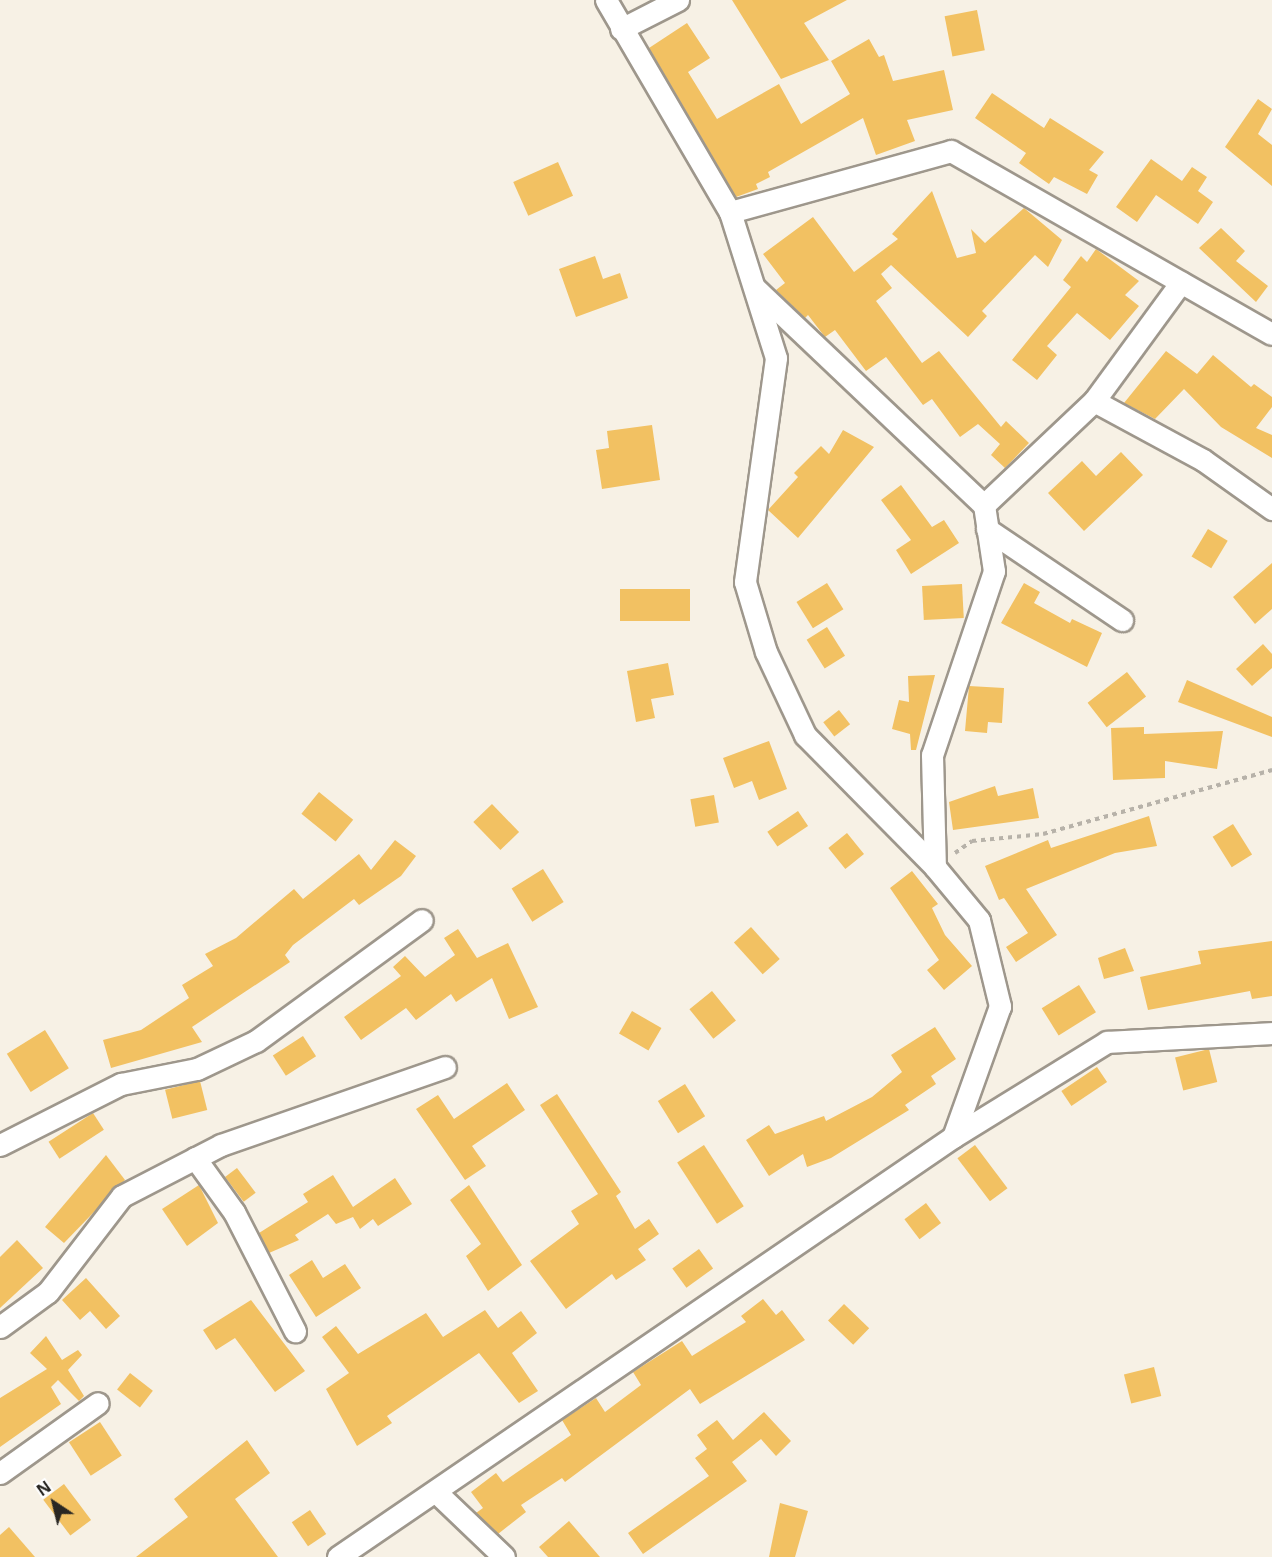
<!DOCTYPE html>
<style>
body{margin:0}
#map{position:relative;width:1272px;height:1557px;overflow:hidden;background:#f7f1e5;font-family:"Open Sans",sans-serif}
div>[style]{position:absolute}
[style*='--x']{left:calc(var(--x)*1px);top:calc(var(--y)*1px);width:calc(var(--w)*1px);rotate:calc(var(--a)*1deg)}
.building>*{inset:0;background:#f2c162;transform-origin:0 0}
.path>*{height:4px;margin-top:-2px;transform-origin:0;background:repeating-linear-gradient(90deg,#b7b2a9 0 4.5px,transparent 0 9px)}
.roads{filter:drop-shadow(2px 0 #9e978c) drop-shadow(-2px 0 #9e978c) drop-shadow(0 2px #9e978c) drop-shadow(0 -2px #9e978c)}
.street>*{height:21px;margin:-10.5px;padding:0 10.5px;transform-origin:10.5px;border-radius:10.5px;background:#fff}
span{translate:-50% -50%;white-space:nowrap;text-align:center;line-height:1.15;-webkit-text-stroke:5px #fff;paint-order:stroke}
.north{position:absolute;left:24px;top:1473px;width:60px;height:60px;-webkit-text-stroke:4px #fff;paint-order:stroke;rotate:325deg;font-size:16px;font-weight:700;line-height:24px;text-align:center;color:#292723}
.north::after{content:'';display:block;margin:auto;width:21px;height:27px;background:#292723;clip-path:polygon(50% 0,100% 100%,50% 72%,0 100%)}
</style>
<div id="map">
<div class="building">
<div style="clip-path:polygon(732px 0,847px 0,804px 23px,829px 60px,781px 79px)"></div>
<div style="left:977px;top:10px;width:41px;height:33px;rotate:79deg"></div>
<div style="clip-path:polygon(687px 23px,710px 58px,688px 72px,717px 119px,779px 84px,801px 124px,850px 94px,831px 61px,869px 39px,879px 57px,884px 55px,893px 81px,944px 70px,953px 110px,907px 120px,915px 141px,876px 155px,863px 118px,768px 172px,770px 177px,756px 184px,758px 189px,736px 197px,649px 48px)"></div>
<div style="clip-path:polygon(992px 93px,1044px 128px,1050px 118px,1104px 152px,1089px 170px,1098px 175px,1087px 194px,1054px 177px,1049px 184px,1019px 163px,1026px 153px,975px 118px)"></div>
<div style="clip-path:polygon(1258px 99px,1272px 109px,1258px 134px,1272px 145px,1272px 186px,1225px 147px)"></div>
<div style="clip-path:polygon(1151px 159px,1182px 181px,1192px 167px,1207px 177px,1198px 191px,1213px 202px,1198px 224px,1156px 195px,1137px 222px,1116px 207px)"></div>
<div style="left:558px;top:162px;width:37px;height:49px;rotate:66deg"></div>
<div style="clip-path:polygon(932px 191px,957px 258px,976px 253px,971px 229px,985px 243px,1024px 208px,1062px 240px,1048px 267px,1035px 255px,982px 311px,987px 316px,968px 337px,891px 265px,881px 274px,892px 288px,876px 301px,922px 363px,939px 351px,1001px 427px,1006px 421px,1029px 443px,1005px 468px,991px 455px,1000px 444px,978px 424px,960px 437px,932px 399px,923px 405px,886px 357px,866px 371px,835px 330px,825px 337px,808px 315px,805px 318px,776px 290px,785px 283px,763px 254px,813px 217px,854px 272px,898px 239px,892px 234px)"></div>
<div style="clip-path:polygon(1221px 228px,1245px 251px,1236px 261px,1268px 286px,1256px 302px,1199px 248px)"></div>
<div style="clip-path:polygon(1096px 249px,1139px 281px,1125px 295px,1139px 306px,1110px 340px,1077px 313px,1047px 346px,1057px 355px,1037px 380px,1012px 360px,1071px 287px,1063px 280px,1081px 256px,1087px 262px)"></div>
<div style="clip-path:polygon(595px 256px,603px 279px,620px 273px,628px 298px,576px 317px,559px 269px)"></div>
<div style="clip-path:polygon(1166px 351px,1197px 374px,1213px 355px,1251px 387px,1254px 384px,1272px 397px,1272px 407px,1256px 428px,1272px 435px,1272px 458px,1221px 427px,1184px 389px,1155px 419px,1124px 403px)"></div>
<div style="clip-path:polygon(652px 425px,660px 480px,602px 489px,596px 450px,609px 448px,607px 431px)"></div>
<div style="clip-path:polygon(843px 430px,874px 447px,798px 538px,768px 510px,798px 477px,794px 473px,821px 446px,829px 454px)"></div>
<div style="clip-path:polygon(1121px 452px,1143px 475px,1084px 531px,1048px 493px,1082px 461px,1096px 476px)"></div>
<div style="clip-path:polygon(901px 485px,932px 527px,944px 520px,959px 543px,911px 574px,896px 550px,911px 540px,881px 500px)"></div>
<div style="left:1208px;top:529px;width:23px;height:32px;rotate:31deg"></div>
<div style="clip-path:polygon(1272px 563px,1272px 609px,1255px 624px,1233px 597px)"></div>
<div style="left:827px;top:583px;width:31px;height:36px;rotate:58deg"></div>
<div style="clip-path:polygon(1024px 583px,1040px 592px,1034px 603px,1070px 623px,1072px 619px,1102px 633px,1087px 667px,1001px 623px)"></div>
<div style="left:962px;top:584px;width:34px;height:40px;rotate:87deg"></div>
<div style="left:690px;top:589px;width:32px;height:70px;rotate:90deg"></div>
<div style="left:827px;top:627px;width:34px;height:24px;rotate:58deg"></div>
<div style="clip-path:polygon(1263px 644px,1272px 654px,1272px 668px,1252px 686px,1236px 669px)"></div>
<div style="clip-path:polygon(668px 663px,674px 695px,651px 699px,655px 718px,636px 722px,627px 671px)"></div>
<div style="left:1127px;top:672px;width:31px;height:50px;rotate:52deg"></div>
<div style="clip-path:polygon(935px 675px,916px 750px,911px 750px,910px 734px,892px 729px,899px 700px,909px 702px,908px 676px)"></div>
<div style="clip-path:polygon(1187px 680px,1272px 717px,1272px 737px,1178px 702px)"></div>
<div style="clip-path:polygon(969px 686px,1004px 688px,1002px 723px,988px 722px,987px 733px,965px 731px)"></div>
<div style="left:839px;top:710px;width:18px;height:20px;rotate:52deg"></div>
<div style="clip-path:polygon(1144px 727px,1144px 734px,1223px 731px,1217px 769px,1165px 761px,1165px 778px,1113px 780px,1111px 728px)"></div>
<div style="clip-path:polygon(769px 741px,787px 789px,759px 800px,752px 781px,734px 788px,723px 758px)"></div>
<div style="clip-path:polygon(995px 786px,998px 796px,1033px 788px,1039px 818px,953px 830px,949px 802px)"></div>
<div style="left:319px;top:792px;width:44px;height:28px;rotate:39deg"></div>
<div style="left:714px;top:795px;width:28px;height:24px;rotate:80deg"></div>
<div style="left:492px;top:804px;width:39px;height:26px;rotate:46deg"></div>
<div style="left:798px;top:811px;width:18px;height:37px;rotate:56deg"></div>
<div style="clip-path:polygon(1149px 816px,1157px 846px,1115px 853px,1026px 889px,1057px 935px,1016px 962px,1006px 947px,1028px 933px,1004px 898px,999px 900px,985px 866px,1048px 840px,1051px 848px)"></div>
<div style="left:1233px;top:824px;width:36px;height:24px;rotate:58deg"></div>
<div style="left:847px;top:833px;width:27px;height:24px;rotate:51deg"></div>
<div style="clip-path:polygon(395px 840px,416px 856px,401px 876px,359px 905px,354px 899px,293px 945px,285px 955px,290px 962px,192px 1027px,202px 1042px,111px 1068px,103px 1040px,141px 1030px,189px 998px,182px 985px,213px 966px,205px 954px,236px 938px,294px 889px,303px 899px,359px 854px,371px 870px)"></div>
<div style="left:543px;top:869px;width:39px;height:37px;rotate:58deg"></div>
<div style="clip-path:polygon(912px 871px,938px 904px,932px 908px,945px 935px,972px 966px,944px 990px,927px 970px,939px 960px,890px 888px)"></div>
<div style="left:751px;top:927px;width:43px;height:23px;rotate:48deg"></div>
<div style="clip-path:polygon(458px 929px,477px 958px,508px 943px,538px 1007px,509px 1019px,492px 978px,456px 1002px,451px 994px,416px 1020px,406px 1008px,361px 1040px,344px 1017px,401px 976px,393px 967px,405px 956px,425px 977px,455px 955px,444px 938px)"></div>
<div style="clip-path:polygon(1272px 941px,1272px 996px,1252px 999px,1250px 991px,1148px 1010px,1140px 977px,1201px 964px,1198px 951px)"></div>
<div style="clip-path:polygon(1125px 948px,1134px 971px,1104px 979px,1098px 958px)"></div>
<div style="left:1079px;top:985px;width:32px;height:44px;rotate:58deg"></div>
<div style="left:712px;top:991px;width:38px;height:29px;rotate:51deg"></div>
<div style="left:632px;top:1011px;width:34px;height:26px;rotate:30deg"></div>
<div style="clip-path:polygon(935px 1027px,956px 1059px,931px 1076px,936px 1084px,905px 1105px,909px 1110px,831px 1158px,807px 1167px,803px 1154px,769px 1176px,746px 1140px,769px 1125px,775px 1134px,824px 1116px,826px 1121px,872px 1097px,902px 1072px,891px 1055px)"></div>
<div style="left:45px;top:1030px;width:45px;height:45px;rotate:58deg"></div>
<div style="left:303px;top:1036px;width:24px;height:36px;rotate:57deg"></div>
<div style="left:1209px;top:1049px;width:34px;height:35px;rotate:76deg"></div>
<div style="left:1097px;top:1067px;width:18px;height:43px;rotate:56deg"></div>
<div style="left:200px;top:1081px;width:30px;height:36px;rotate:76deg"></div>
<div style="clip-path:polygon(507px 1083px,525px 1110px,472px 1146px,486px 1166px,465px 1180px,416px 1109px,438px 1095px,454px 1119px)"></div>
<div style="left:685px;top:1084px;width:38px;height:32px;rotate:58deg"></div>
<div style="clip-path:polygon(557px 1094px,621px 1192px,616px 1196px,635px 1229px,649px 1219px,659px 1234px,638px 1249px,646px 1260px,616px 1280px,612px 1274px,566px 1309px,530px 1261px,579px 1224px,571px 1211px,598px 1194px,540px 1105px)"></div>
<div style="left:93px;top:1113px;width:20px;height:53px;rotate:57deg"></div>
<div style="left:704px;top:1145px;width:73px;height:32px;rotate:57deg"></div>
<div style="left:975px;top:1145px;width:54px;height:22px;rotate:53deg"></div>
<div style="clip-path:polygon(106px 1155px,125px 1180px,64px 1243px,45px 1227px)"></div>
<div style="left:237px;top:1168px;width:31px;height:15px;rotate:53deg"></div>
<div style="clip-path:polygon(333px 1175px,353px 1207px,395px 1178px,412px 1204px,378px 1226px,373px 1219px,360px 1229px,353px 1217px,336px 1224px,328px 1214px,295px 1235px,299px 1240px,269px 1253px,259px 1233px,308px 1202px,303px 1194px)"></div>
<div style="clip-path:polygon(199px 1185px,218px 1223px,187px 1246px,162px 1209px)"></div>
<div style="clip-path:polygon(469px 1185px,522px 1265px,488px 1291px,466px 1256px,481px 1244px,450px 1200px)"></div>
<div style="left:926px;top:1203px;width:25px;height:27px;rotate:53deg"></div>
<div style="clip-path:polygon(17px 1240px,43px 1268px,0 1308px,0 1257px)"></div>
<div style="left:699px;top:1249px;width:24px;height:33px;rotate:54deg"></div>
<div style="clip-path:polygon(312px 1260px,323px 1278px,345px 1264px,361px 1288px,316px 1317px,289px 1275px)"></div>
<div style="clip-path:polygon(86px 1278px,120px 1316px,106px 1329px,90px 1311px,80px 1320px,62px 1300px)"></div>
<div style="clip-path:polygon(763px 1299px,776px 1315px,782px 1310px,805px 1340px,700px 1404px,690px 1389px,565px 1482px,562px 1478px,521px 1505px,526px 1512px,498px 1534px,476px 1513px,483px 1508px,471px 1492px,496px 1473px,503px 1482px,571px 1435px,562px 1420px,596px 1398px,605px 1412px,641px 1385px,633px 1372px,682px 1341px,692px 1356px,746px 1322px,741px 1316px)"></div>
<div style="clip-path:polygon(251px 1300px,305px 1371px,275px 1392px,235px 1338px,216px 1350px,203px 1330px)"></div>
<div style="left:844px;top:1304px;width:35px;height:23px;rotate:44deg"></div>
<div style="clip-path:polygon(485px 1310px,498px 1328px,521px 1311px,537px 1333px,512px 1353px,538px 1391px,519px 1403px,479px 1353px,387px 1416px,392px 1423px,357px 1446px,326px 1389px,349px 1373px,322px 1337px,336px 1326px,358px 1354px,426px 1313px,443px 1337px)"></div>
<div style="clip-path:polygon(46px 1336px,62px 1360px,78px 1350px,82px 1355px,68px 1370px,84px 1396px,79px 1401px,58px 1380px,51px 1387px,61px 1404px,0 1447px,0 1398px,47px 1369px,30px 1353px)"></div>
<div style="left:1154px;top:1367px;width:30px;height:31px;rotate:76deg"></div>
<div style="left:130px;top:1373px;width:29px;height:21px;rotate:38deg"></div>
<div style="clip-path:polygon(764px 1412px,791px 1441px,776px 1456px,761px 1439px,732px 1462px,747px 1481px,643px 1554px,628px 1533px,709px 1476px,695px 1458px,707px 1449px,697px 1435px,717px 1420px,733px 1440px)"></div>
<div style="left:100px;top:1422px;width:40px;height:37px;rotate:57deg"></div>
<div style="clip-path:polygon(247px 1440px,270px 1473px,235px 1499px,278px 1557px,136px 1557px,188px 1517px,174px 1499px)"></div>
<div style="left:64px;top:1484px;width:45px;height:26px;rotate:53deg"></div>
<div style="clip-path:polygon(780px 1503px,808px 1511px,795px 1557px,769px 1557px)"></div>
<div style="left:310px;top:1510px;width:29px;height:22px;rotate:56deg"></div>
<div style="clip-path:polygon(569px 1521px,600px 1557px,548px 1557px,539px 1547px)"></div>
<div style="clip-path:polygon(9px 1527px,35px 1557px,0 1557px,0 1535px)"></div>
</div>
<div class="path">
<div style="--x:955;--y:853;--w:21;--a:-35"></div>
<div style="--x:972;--y:841;--w:71;--a:-5.6"></div>
<div style="--x:1043;--y:834;--w:238;--a:-15.6"></div>
</div>
<div class="roads">
<div class="street">
<div style="--x:606;--y:0;--w:246;--a:59.7"></div>
<div style="--x:730;--y:212;--w:153;--a:72.5"></div>
<div style="--x:776;--y:358;--w:226;--a:97.9"></div>
<div style="--x:745;--y:582;--w:73;--a:73.3"></div>
<div style="--x:766;--y:652;--w:92;--a:64.8"></div>
<div style="--x:805;--y:735;--w:185;--a:45.4"></div>
<div style="--x:935;--y:867;--w:69;--a:50.3"></div>
<div style="--x:979;--y:920;--w:89;--a:76.3"></div>
<div style="--x:1000;--y:1006;--w:139;--a:109.7"></div>
<div style="--x:621;--y:29;--w:64;--a:-27"></div>
<div style="--x:730;--y:212;--w:229;--a:-15.4"></div>
<div style="--x:951;--y:151;--w:369;--a:29.7"></div>
<div style="--x:756;--y:289;--w:314;--a:43.5"></div>
<div style="--x:984;--y:505;--w:67;--a:81.4"></div>
<div style="--x:994;--y:571;--w:194;--a:108.6"></div>
<div style="--x:932;--y:755;--w:112;--a:88.5"></div>
<div style="--x:1094;--y:401;--w:124;--a:28.4"></div>
<div style="--x:1203;--y:460;--w:85;--a:35.4"></div>
<div style="--x:984;--y:505;--w:151;--a:-43.4"></div>
<div style="--x:1094;--y:401;--w:147;--a:-53.8"></div>
<div style="--x:987;--y:529;--w:163;--a:34"></div>
<div style="--x:0;--y:1145;--w:136;--a:-26.8"></div>
<div style="--x:121;--y:1084;--w:77;--a:-11.2"></div>
<div style="--x:197;--y:1069;--w:65;--a:-25.4"></div>
<div style="--x:256;--y:1041;--w:205;--a:-36.1"></div>
<div style="--x:195;--y:1158;--w:67;--a:54.2"></div>
<div style="--x:234;--y:1212;--w:134;--a:62.9"></div>
<div style="--x:0;--y:1327;--w:59;--a:-36.1"></div>
<div style="--x:48;--y:1292;--w:121;--a:-52.4"></div>
<div style="--x:122;--y:1196;--w:111;--a:-27.3"></div>
<div style="--x:221;--y:1145;--w:237;--a:-19.2"></div>
<div style="--x:0;--y:1473;--w:120;--a:-35.5"></div>
<div style="--x:436;--y:1492;--w:94;--a:43.7"></div>
<div style="--x:338;--y:1557;--w:745;--a:-34.33"></div>
<div style="--x:953;--y:1137;--w:181;--a:-31.7"></div>
<div style="--x:1107;--y:1042;--w:165;--a:-3.1"></div>
</div>
</div>
<div class="north">N</div>
</div>
